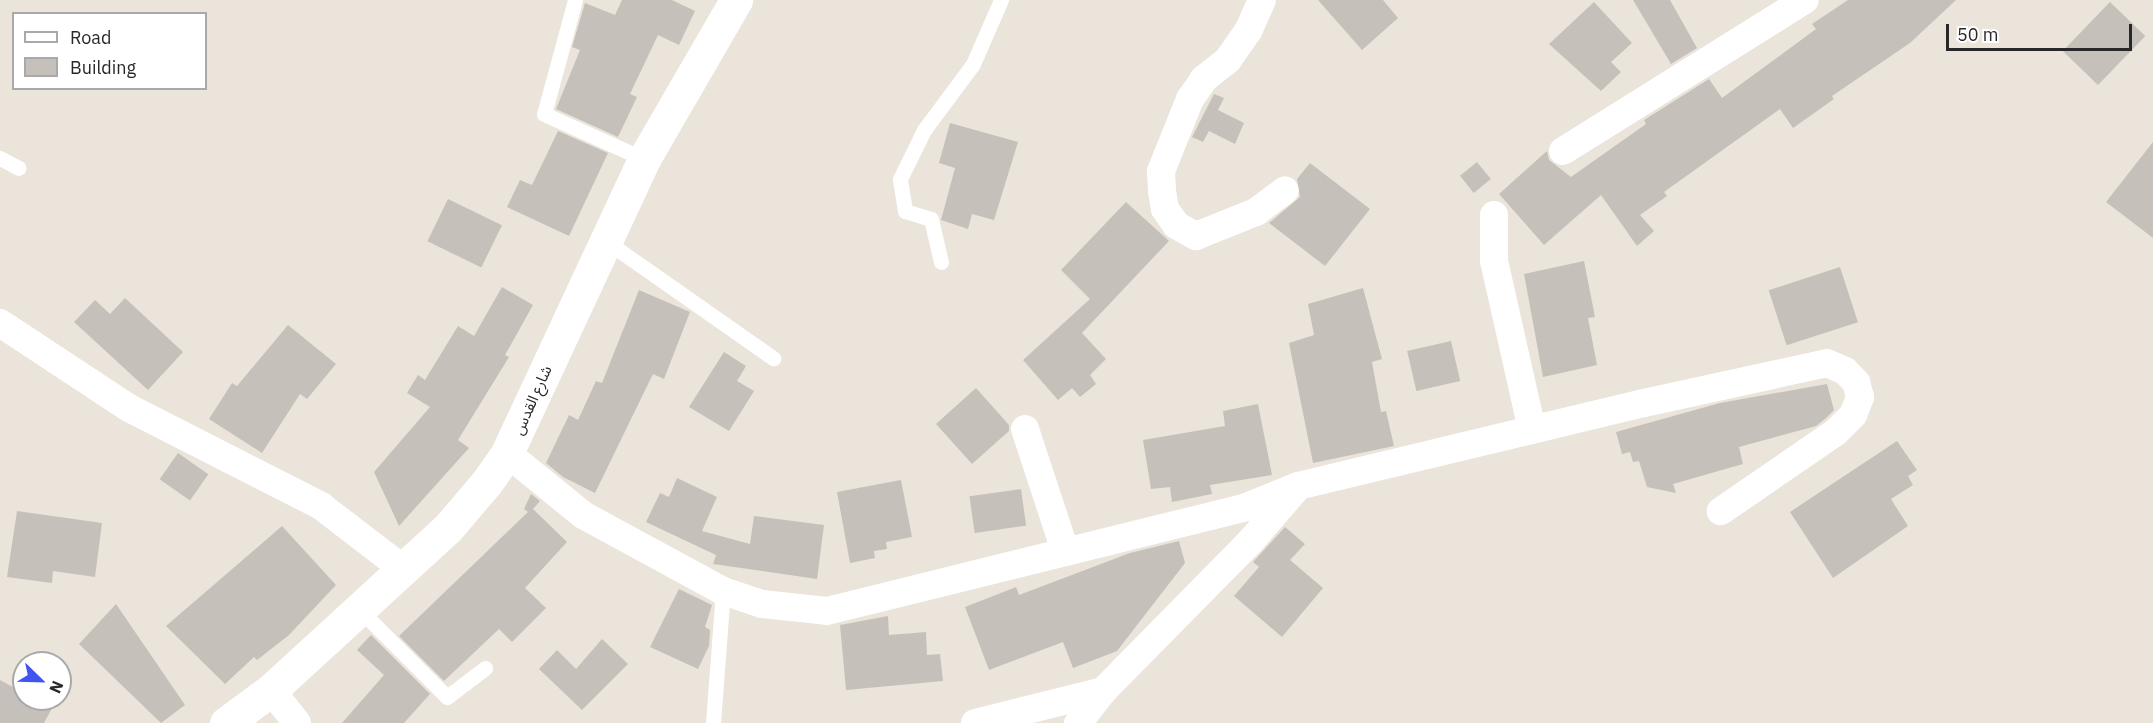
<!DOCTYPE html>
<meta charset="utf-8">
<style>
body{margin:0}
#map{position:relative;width:2153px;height:723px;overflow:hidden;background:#eae4da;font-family:"IBM Plex Sans","Noto Sans Arabic",sans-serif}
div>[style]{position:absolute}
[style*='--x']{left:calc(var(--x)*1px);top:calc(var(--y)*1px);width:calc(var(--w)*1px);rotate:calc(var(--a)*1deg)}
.building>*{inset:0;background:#c5c1ba;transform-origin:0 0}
.service>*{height:15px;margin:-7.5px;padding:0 7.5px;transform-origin:7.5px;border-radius:7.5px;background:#fff}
.minor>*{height:28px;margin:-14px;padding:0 14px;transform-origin:14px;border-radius:14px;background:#fff}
.secondary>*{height:33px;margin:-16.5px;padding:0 16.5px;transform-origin:16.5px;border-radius:16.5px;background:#fff}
span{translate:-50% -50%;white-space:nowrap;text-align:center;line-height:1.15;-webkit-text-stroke:6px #fff;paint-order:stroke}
.street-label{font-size:15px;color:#282828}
.legend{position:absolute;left:12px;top:12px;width:195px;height:78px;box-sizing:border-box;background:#fff;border:2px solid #a9a9a9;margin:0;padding:8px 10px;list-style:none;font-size:18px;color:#282828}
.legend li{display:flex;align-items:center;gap:12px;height:30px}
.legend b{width:30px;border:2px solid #a9a9a9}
.north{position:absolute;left:12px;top:651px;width:60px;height:60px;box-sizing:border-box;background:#fff;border:2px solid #a9a9a9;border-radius:50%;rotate:113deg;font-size:16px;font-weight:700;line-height:24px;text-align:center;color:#282828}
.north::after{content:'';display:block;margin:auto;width:21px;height:27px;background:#4254ef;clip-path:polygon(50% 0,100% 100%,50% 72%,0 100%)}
.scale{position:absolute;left:1946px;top:24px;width:186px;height:27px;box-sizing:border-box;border:3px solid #282828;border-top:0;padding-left:8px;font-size:18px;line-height:21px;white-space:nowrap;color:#282828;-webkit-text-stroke:4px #fff;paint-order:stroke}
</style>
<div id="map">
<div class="building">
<div style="clip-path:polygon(622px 0,672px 0,695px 11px,679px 45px,658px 35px,630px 94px,637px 97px,618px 137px,556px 109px,580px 50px,572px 47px,585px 3px,615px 15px)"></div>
<div style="clip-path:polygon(1318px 0,1383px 0,1398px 18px,1362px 50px)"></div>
<div style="clip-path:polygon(1633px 0,1670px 0,1697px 48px,1671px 64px)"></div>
<div style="clip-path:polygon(1848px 0,1956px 0,1910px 43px,1832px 96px,1834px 99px,1793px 128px,1780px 109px,1664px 192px,1667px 196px,1640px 215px,1654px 231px,1637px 246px,1601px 195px,1544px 245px,1499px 194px,1547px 151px,1549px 160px,1571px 177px,1646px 124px,1644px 120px,1709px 79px,1722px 98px,1816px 29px,1812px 24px)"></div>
<div style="clip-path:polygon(1594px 2px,1632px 43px,1611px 62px,1621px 72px,1601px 91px,1549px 44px)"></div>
<div style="left:2110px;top:2px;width:49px;height:68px;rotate:44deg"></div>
<div style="clip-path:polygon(1214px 94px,1224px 98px,1218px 110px,1244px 123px,1235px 144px,1209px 131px,1203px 142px,1192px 137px)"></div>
<div style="clip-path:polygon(950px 123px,1018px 142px,994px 220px,972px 214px,968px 229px,941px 220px,955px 168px,939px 163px)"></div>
<div style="clip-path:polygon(558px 131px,608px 153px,569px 236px,507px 207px,520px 180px,532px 185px)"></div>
<div style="clip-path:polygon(2153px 142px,2153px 238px,2106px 202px)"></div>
<div style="left:1477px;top:162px;width:22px;height:22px;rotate:51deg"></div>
<div style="clip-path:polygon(1310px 163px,1370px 209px,1325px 266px,1269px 223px,1300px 197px,1297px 179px)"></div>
<div style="left:448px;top:199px;width:60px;height:47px;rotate:26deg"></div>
<div style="clip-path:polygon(1126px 202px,1169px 241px,1082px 333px,1106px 359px,1090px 375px,1096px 384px,1080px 397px,1072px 388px,1058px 400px,1023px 360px,1090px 299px,1061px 270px)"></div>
<div style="clip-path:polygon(1584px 261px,1595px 317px,1588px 318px,1597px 365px,1543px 377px,1524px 274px)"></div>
<div style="left:1840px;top:267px;width:58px;height:75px;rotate:72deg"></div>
<div style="clip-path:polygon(502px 287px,533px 305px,505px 355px,509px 357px,458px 440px,469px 448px,399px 526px,374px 472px,430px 407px,407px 393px,418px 375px,425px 380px,458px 326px,474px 336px)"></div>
<div style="clip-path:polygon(1363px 288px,1382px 359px,1372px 362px,1381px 412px,1386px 411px,1394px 446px,1313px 463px,1289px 343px,1314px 335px,1308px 304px)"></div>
<div style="clip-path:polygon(639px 290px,690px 312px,664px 379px,653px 374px,595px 493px,563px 477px,546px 463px,569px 415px,578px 420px,596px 381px,602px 383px)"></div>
<div style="clip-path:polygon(125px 298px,183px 352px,148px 390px,74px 322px,95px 300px,110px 314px)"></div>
<div style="clip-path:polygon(288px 325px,336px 364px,307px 399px,300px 394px,262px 453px,209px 419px,232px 383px,237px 386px)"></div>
<div style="left:1451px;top:341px;width:41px;height:45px;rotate:77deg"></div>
<div style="clip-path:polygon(724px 352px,746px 366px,737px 381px,754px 391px,729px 431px,689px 407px)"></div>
<div style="clip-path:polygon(1827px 384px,1834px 410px,1825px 419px,1816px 426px,1739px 447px,1743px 464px,1673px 484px,1676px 493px,1647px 487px,1639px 461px,1633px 462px,1630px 452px,1622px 454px,1616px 432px,1720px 403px)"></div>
<div style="clip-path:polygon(976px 388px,1009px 425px,1009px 431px,972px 464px,936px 424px)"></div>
<div style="clip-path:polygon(1258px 404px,1272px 475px,1210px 485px,1212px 494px,1172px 502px,1170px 487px,1151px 489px,1143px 440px,1225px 426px,1223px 411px)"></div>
<div style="clip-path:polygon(1897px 441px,1917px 470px,1908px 476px,1913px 485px,1891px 499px,1908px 526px,1833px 578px,1790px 512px)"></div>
<div style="left:178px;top:453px;width:37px;height:32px;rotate:35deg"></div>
<div style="clip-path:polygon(677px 478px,717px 497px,702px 531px,750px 544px,754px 516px,824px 525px,817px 579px,713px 564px,716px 555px,646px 522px,660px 493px,669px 497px)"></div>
<div style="clip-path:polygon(901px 480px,912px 537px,886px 542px,887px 549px,874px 551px,875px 558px,850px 563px,837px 492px)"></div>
<div style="left:1021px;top:489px;width:37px;height:52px;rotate:82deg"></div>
<div style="clip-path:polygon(531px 494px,540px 501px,533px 509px,567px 542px,525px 588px,546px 608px,512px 642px,499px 629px,444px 681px,399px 636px,528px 512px,524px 509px)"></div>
<div style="clip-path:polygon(17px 511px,102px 523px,95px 577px,53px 571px,52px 583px,7px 577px)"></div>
<div style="clip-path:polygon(282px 526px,336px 585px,289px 635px,257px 660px,254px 657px,225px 684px,166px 626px)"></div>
<div style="clip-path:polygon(1285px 527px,1305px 544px,1290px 560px,1323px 588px,1282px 637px,1234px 596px,1259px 567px,1253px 562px)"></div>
<div style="clip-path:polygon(1179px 541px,1185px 563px,1117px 651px,1073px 668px,1063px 642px,989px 670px,965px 607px,1016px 587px,1019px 595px,1130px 553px)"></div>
<div style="clip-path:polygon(679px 589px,712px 605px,705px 627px,710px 630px,709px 646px,698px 669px,650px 647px)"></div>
<div style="clip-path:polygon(116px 604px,185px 705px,161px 723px,79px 644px)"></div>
<div style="clip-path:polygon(888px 616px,889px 635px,926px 632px,927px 655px,940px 654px,943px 681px,846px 690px,840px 625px)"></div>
<div style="clip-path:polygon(371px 635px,430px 694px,404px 723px,342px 723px,384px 675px,357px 650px)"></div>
<div style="clip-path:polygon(602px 639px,628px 664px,582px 710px,539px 669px,557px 650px,576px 669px)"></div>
<div style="clip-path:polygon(0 680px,24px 693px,24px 699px,57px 699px,44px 723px,0 723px)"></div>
</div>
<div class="service">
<div style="--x:575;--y:0;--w:118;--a:105.2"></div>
<div style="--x:544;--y:114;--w:110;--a:24.2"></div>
<div style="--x:0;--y:158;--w:21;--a:28"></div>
<div style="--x:603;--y:239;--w:208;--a:35"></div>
<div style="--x:941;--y:262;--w:44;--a:-103.1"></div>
<div style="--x:931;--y:219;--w:27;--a:-163"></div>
<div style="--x:905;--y:211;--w:32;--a:-99"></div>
<div style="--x:900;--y:179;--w:55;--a:-63.9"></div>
<div style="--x:924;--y:130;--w:82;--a:-53.4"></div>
<div style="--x:973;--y:64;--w:70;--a:-66.4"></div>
<div style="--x:359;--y:609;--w:124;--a:45"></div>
<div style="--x:447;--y:697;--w:48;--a:-37.3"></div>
<div style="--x:713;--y:723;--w:132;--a:-85.7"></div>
</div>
<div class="minor">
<div style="--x:1262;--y:0;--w:34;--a:114"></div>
<div style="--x:1248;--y:31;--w:35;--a:125"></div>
<div style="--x:1228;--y:60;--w:31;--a:142"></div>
<div style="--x:1204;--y:79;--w:24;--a:125"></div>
<div style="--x:1190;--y:99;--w:78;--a:111.9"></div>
<div style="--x:1161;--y:171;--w:20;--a:87"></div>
<div style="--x:1162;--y:191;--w:18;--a:81"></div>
<div style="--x:1165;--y:209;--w:19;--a:55"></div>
<div style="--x:1176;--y:225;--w:23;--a:29"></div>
<div style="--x:1196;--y:236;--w:65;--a:-21.8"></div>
<div style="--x:1256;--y:212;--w:36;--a:-37"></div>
<div style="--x:1563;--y:151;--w:285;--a:-32"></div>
<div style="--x:1494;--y:215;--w:46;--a:90"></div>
<div style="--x:1494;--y:261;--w:173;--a:77.3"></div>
<div style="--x:0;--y:323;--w:154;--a:33.4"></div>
<div style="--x:129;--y:408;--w:216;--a:27"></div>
<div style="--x:321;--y:506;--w:103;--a:37.5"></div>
<div style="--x:1025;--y:429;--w:128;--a:71.8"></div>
<div style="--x:507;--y:453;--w:98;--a:39.2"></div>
<div style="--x:583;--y:515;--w:159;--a:28.5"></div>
<div style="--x:723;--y:591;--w:41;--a:18.4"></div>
<div style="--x:762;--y:604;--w:65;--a:6.1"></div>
<div style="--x:827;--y:611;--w:432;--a:-13.9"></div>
<div style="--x:1246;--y:507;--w:56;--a:-22"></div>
<div style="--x:1298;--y:486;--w:356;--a:-13.5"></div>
<div style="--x:1644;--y:403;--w:187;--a:-12.3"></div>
<div style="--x:1827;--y:363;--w:20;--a:24"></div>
<div style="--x:1845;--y:371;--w:16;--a:45"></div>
<div style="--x:1856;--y:382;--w:16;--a:75"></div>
<div style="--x:1860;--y:397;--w:19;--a:111"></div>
<div style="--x:1853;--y:415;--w:24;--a:135"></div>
<div style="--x:1836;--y:432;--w:140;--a:145.5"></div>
<div style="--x:271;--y:690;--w:42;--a:51.8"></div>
<div style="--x:975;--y:723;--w:132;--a:-14"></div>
<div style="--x:1103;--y:691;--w:209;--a:-45.4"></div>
<div style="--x:1250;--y:542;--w:69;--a:-49.1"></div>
<div style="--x:1078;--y:723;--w:41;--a:-52"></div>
</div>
<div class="secondary">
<div style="--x:226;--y:723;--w:56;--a:-36.3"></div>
<div style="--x:271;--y:690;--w:239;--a:-42.5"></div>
<div style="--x:447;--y:529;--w:62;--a:-49.6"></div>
<div style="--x:487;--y:482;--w:35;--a:-55"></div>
<div style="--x:507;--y:453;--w:324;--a:-65"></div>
<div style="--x:644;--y:159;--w:184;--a:-59.9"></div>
</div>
<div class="street-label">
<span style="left:532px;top:400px;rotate:-66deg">شارع القدس</span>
</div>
<ul class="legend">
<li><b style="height:8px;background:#fff"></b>Road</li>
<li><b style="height:16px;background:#c5c1ba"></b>Building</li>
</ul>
<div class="north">N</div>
<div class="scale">50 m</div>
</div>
